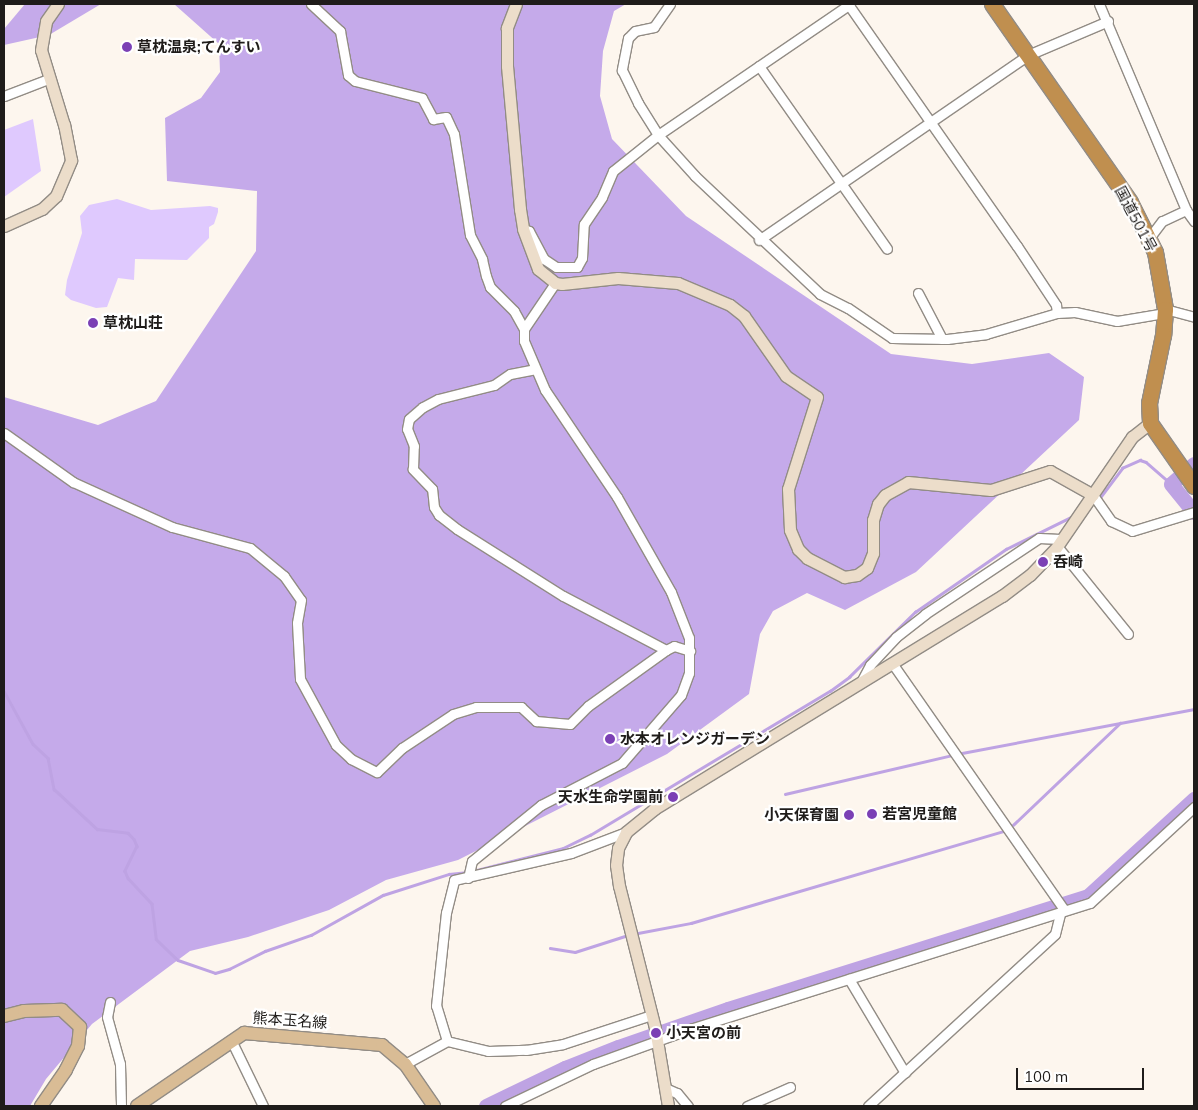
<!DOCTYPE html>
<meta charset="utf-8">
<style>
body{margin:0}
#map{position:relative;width:1198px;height:1110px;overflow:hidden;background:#fdf6ee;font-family:Mulish,"Noto Sans JP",sans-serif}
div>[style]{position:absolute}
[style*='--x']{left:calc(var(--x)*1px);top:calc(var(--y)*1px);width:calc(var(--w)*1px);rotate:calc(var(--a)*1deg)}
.green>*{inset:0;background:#dfc9fe}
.forest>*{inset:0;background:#c5aaea}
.stream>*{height:2.5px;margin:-1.25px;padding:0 1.25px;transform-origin:1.25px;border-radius:1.25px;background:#bea3e3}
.river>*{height:15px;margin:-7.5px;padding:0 7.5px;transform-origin:7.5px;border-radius:7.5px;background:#bea3e3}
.roads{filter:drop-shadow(1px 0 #928c85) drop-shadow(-1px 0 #928c85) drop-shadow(0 1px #928c85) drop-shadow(0 -1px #928c85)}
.street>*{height:9px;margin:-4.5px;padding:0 4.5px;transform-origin:4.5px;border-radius:4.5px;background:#fff}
.secondary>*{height:11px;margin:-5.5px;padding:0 5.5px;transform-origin:5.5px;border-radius:5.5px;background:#ecddca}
.primary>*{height:12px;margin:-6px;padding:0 6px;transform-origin:6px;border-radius:6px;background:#d9bc95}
.highway>*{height:15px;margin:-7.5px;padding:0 7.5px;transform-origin:7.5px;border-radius:7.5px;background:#c08f4f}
.dots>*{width:14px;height:14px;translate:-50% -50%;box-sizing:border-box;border:2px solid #fff;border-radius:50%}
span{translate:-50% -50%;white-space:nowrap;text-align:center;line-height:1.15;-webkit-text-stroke:4.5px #fff;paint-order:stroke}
.poi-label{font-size:15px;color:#1f1c1a;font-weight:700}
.left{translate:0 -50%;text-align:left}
.right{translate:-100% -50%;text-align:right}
.street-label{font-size:15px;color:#1f1c1a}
.frame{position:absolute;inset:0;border:5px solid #1f1c1a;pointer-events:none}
.scale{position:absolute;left:1016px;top:1068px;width:128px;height:22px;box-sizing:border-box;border:2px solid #1f1c1a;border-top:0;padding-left:6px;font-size:15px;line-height:18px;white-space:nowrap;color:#1f1c1a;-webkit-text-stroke:4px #fff;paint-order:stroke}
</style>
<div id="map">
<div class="green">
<div style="clip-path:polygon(33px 119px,41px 171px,4px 197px,4px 130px)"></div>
<div style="clip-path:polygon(117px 199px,151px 210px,210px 206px,218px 208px,218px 212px,214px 224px,209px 227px,209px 238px,187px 260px,135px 259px,134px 280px,118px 278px,107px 307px,96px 308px,71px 300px,65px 295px,67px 280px,82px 233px,80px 216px,89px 205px)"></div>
</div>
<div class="forest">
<div style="clip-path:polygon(25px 4px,101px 4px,49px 35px,4px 45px,4px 29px)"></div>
<div style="clip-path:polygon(174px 4px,626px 4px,614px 11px,603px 51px,600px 96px,612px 139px,686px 216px,891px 354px,972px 364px,1049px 353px,1084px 377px,1079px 420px,916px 572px,845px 610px,807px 593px,773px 611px,760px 634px,749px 694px,667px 754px,458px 860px,386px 880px,329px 910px,248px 937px,190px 951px,92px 1024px,46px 1079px,30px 1106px,4px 1106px,4px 397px,98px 425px,156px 401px,256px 251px,257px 191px,167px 181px,165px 118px,201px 98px,220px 72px,219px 44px)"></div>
</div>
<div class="stream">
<div style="--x:1099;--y:499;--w:39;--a:-53"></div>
<div style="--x:1122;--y:468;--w:20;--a:-24"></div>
<div style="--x:1140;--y:460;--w:6;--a:18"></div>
<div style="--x:1146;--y:462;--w:33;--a:41"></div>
<div style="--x:4;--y:691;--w:60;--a:61.3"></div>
<div style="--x:33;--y:744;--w:21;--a:43"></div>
<div style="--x:48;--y:758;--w:32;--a:79"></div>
<div style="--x:54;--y:789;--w:59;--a:42.9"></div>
<div style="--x:97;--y:829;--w:31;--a:7"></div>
<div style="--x:128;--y:833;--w:8;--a:45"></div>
<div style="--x:134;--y:839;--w:8;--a:67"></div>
<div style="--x:137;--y:846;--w:28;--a:116"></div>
<div style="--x:125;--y:871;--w:8;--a:67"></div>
<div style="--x:128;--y:878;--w:35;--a:47"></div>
<div style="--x:152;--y:904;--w:35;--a:83"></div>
<div style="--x:156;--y:939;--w:30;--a:44"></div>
<div style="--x:178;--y:960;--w:39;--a:19"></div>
<div style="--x:215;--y:973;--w:15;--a:-16"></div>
<div style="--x:229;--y:969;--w:40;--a:-26.6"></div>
<div style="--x:265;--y:951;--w:49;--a:-19.2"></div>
<div style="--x:311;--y:935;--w:82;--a:-29.1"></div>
<div style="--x:383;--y:895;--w:69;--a:-17.7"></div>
<div style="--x:449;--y:874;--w:19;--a:-6"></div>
<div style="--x:962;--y:753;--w:236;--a:-10.7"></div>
<div style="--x:785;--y:794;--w:171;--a:-13.1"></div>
<div style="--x:1013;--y:825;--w:148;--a:-43.6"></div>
<div style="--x:473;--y:871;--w:93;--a:-14.3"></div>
<div style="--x:563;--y:848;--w:30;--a:-26"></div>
<div style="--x:590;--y:835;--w:280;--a:-31"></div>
<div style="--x:830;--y:691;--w:24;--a:-36"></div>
<div style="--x:849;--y:677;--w:93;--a:-44.6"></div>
<div style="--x:915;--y:612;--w:111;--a:-34.7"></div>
<div style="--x:1006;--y:549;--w:75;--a:-26.2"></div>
<div style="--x:638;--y:933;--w:54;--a:-10.7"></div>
<div style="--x:691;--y:923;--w:325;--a:-16.4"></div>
<div style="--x:550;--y:948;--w:25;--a:9"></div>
<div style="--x:575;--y:952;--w:52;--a:-17.7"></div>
</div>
<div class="river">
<div style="--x:1194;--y:464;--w:30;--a:139"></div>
<div style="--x:1171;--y:484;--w:36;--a:51"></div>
<div style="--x:486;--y:1106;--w:88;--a:-25.7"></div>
<div style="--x:565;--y:1068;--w:57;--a:-21.6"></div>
<div style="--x:618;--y:1047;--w:116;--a:-19.1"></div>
<div style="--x:728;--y:1009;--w:377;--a:-17.4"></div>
<div style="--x:1088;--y:896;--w:144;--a:-42.5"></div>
</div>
<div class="roads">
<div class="street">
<div style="--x:311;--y:4;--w:40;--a:43"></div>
<div style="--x:340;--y:31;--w:45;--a:79.7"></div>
<div style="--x:348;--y:75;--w:9;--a:41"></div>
<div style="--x:355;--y:81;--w:69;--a:14.2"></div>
<div style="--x:422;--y:98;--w:24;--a:62"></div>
<div style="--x:433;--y:119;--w:13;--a:-9"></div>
<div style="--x:446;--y:117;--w:19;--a:65"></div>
<div style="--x:454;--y:134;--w:102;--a:81"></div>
<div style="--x:470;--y:235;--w:27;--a:63"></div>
<div style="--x:482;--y:259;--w:17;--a:77"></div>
<div style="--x:486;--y:276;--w:12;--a:70"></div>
<div style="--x:490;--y:287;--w:34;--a:45"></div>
<div style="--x:514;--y:311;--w:21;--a:61"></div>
<div style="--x:670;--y:4;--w:28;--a:125"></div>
<div style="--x:654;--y:27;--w:19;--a:168"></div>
<div style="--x:635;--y:31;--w:10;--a:135"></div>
<div style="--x:628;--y:38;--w:33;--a:101"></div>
<div style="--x:622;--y:70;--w:37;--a:64"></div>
<div style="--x:638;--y:103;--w:38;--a:58"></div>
<div style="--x:658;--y:135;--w:55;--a:47.9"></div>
<div style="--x:695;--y:176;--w:172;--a:43.3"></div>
<div style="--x:820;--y:294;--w:31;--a:27"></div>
<div style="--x:848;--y:308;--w:53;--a:34.3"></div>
<div style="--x:892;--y:338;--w:55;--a:1"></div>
<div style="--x:947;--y:339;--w:39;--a:-7"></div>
<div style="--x:986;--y:334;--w:74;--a:-16.5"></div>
<div style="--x:1057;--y:313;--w:18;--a:-3"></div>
<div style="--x:1075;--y:312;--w:43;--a:12.1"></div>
<div style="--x:1117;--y:321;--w:49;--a:-9.5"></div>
<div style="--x:848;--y:4;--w:295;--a:55.1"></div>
<div style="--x:1017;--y:246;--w:71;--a:56.5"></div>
<div style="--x:1056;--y:305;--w:8;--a:83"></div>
<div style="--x:1099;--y:4;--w:224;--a:67.1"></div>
<div style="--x:1186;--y:210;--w:26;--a:155"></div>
<div style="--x:1162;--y:221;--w:21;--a:127"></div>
<div style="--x:759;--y:66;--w:223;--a:55"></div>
<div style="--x:4;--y:96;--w:47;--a:-21.1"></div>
<div style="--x:1186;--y:210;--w:14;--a:54"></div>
<div style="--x:523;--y:229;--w:6;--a:18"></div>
<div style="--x:529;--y:231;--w:32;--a:62"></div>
<div style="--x:544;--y:259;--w:14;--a:34"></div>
<div style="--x:556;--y:267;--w:21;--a:0"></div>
<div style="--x:577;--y:267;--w:10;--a:-61"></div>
<div style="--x:582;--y:258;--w:34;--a:-87"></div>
<div style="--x:584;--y:224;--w:32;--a:-56"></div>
<div style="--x:602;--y:197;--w:28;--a:-67"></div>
<div style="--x:613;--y:171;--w:58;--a:-38.7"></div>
<div style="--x:658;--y:135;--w:232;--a:-34.3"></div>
<div style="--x:759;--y:240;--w:326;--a:-34.5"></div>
<div style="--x:1028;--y:55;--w:87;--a:-23"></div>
<div style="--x:918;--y:293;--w:52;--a:62.4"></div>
<div style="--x:1165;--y:309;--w:30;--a:15"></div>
<div style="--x:4;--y:433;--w:85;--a:35.4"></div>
<div style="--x:73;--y:482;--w:109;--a:24.4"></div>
<div style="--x:172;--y:527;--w:81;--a:15.1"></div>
<div style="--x:250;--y:548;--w:44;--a:39.5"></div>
<div style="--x:284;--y:576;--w:29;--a:55"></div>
<div style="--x:301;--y:600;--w:23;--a:100"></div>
<div style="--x:297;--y:623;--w:56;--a:86.9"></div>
<div style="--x:300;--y:679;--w:75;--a:61.4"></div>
<div style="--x:336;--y:745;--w:21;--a:43"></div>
<div style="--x:351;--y:759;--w:29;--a:27"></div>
<div style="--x:377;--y:772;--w:35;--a:-44"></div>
<div style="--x:402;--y:748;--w:61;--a:-33.7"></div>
<div style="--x:453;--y:714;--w:24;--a:-17"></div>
<div style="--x:476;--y:707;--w:45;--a:0"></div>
<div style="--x:521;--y:707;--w:21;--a:43"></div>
<div style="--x:536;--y:721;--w:34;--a:5"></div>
<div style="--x:570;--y:724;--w:25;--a:-45"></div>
<div style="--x:588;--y:706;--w:96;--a:-35.7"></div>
<div style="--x:666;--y:650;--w:116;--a:-152.3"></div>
<div style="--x:563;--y:596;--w:125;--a:-147.7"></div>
<div style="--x:457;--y:529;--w:23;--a:-142"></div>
<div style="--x:439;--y:515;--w:9;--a:-122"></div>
<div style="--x:434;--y:507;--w:18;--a:-96"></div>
<div style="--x:432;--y:489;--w:28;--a:-134"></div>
<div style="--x:413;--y:469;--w:23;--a:-88"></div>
<div style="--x:414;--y:446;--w:18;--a:-112"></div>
<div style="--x:407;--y:429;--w:10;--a:-79"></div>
<div style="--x:409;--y:419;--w:18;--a:-41"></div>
<div style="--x:423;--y:407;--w:17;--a:-28"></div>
<div style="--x:438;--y:399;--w:58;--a:-14"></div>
<div style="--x:494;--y:385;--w:19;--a:-35"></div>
<div style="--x:510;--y:374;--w:25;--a:-11"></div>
<div style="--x:1093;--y:495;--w:32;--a:55"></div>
<div style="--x:1111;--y:521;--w:23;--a:25"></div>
<div style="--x:1132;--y:531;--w:65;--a:-17"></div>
<div style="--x:1057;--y:546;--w:113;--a:51.1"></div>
<div style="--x:666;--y:650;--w:9;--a:-27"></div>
<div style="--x:674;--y:646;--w:17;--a:17"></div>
<div style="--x:892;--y:663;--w:299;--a:55.1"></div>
<div style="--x:862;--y:680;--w:17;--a:-62"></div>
<div style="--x:870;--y:665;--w:38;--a:-47"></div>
<div style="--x:896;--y:637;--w:37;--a:-38"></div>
<div style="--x:925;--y:614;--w:137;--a:-33.7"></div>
<div style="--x:1039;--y:538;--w:21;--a:3"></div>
<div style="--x:468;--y:878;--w:17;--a:-77"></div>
<div style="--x:472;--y:861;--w:89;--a:-39.1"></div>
<div style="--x:541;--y:805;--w:91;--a:-27.4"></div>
<div style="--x:622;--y:763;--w:90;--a:-49.1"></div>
<div style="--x:681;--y:695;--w:23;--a:-70"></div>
<div style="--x:689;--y:673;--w:35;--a:-90"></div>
<div style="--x:689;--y:638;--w:49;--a:-111.4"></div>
<div style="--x:671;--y:592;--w:109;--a:-119.6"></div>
<div style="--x:617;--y:497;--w:129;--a:-123.9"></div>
<div style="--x:545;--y:390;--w:53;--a:-113.2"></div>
<div style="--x:524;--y:341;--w:12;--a:-90"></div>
<div style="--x:524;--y:329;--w:55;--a:-56"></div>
<div style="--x:849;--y:979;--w:109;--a:59.2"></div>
<div style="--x:110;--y:1002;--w:15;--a:101"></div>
<div style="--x:107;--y:1017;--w:49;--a:74.5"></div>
<div style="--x:120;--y:1064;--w:42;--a:88.6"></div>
<div style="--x:231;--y:1040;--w:73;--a:64.1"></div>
<div style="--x:447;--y:1041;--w:37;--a:-107"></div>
<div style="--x:436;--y:1006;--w:94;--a:-83.9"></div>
<div style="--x:446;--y:913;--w:34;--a:-76"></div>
<div style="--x:454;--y:880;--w:120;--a:-13"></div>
<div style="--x:571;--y:853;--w:59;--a:-20.9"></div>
<div style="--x:405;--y:1064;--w:48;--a:-28.7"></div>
<div style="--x:447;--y:1041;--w:42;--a:13.7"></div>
<div style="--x:488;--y:1051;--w:38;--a:-2"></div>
<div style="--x:526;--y:1050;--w:37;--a:-9"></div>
<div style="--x:563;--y:1044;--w:93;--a:-18.2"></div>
<div style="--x:665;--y:1088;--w:13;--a:23"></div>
<div style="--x:677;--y:1093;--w:17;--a:50"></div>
<div style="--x:505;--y:1106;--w:98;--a:-25.5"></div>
<div style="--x:593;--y:1064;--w:106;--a:-19.8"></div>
<div style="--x:693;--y:1028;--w:416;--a:-17.5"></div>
<div style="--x:1090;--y:903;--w:142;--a:-42.7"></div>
<div style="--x:747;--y:1106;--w:47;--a:-23.8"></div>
<div style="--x:868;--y:1106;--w:254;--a:-42.6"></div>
<div style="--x:1055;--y:934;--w:21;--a:-76"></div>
</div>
<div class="secondary">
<div style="--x:516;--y:4;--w:26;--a:111"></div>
<div style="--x:507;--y:28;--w:38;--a:90"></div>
<div style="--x:507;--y:66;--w:144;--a:84.8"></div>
<div style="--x:520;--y:209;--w:20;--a:81"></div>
<div style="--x:523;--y:229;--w:43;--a:69.4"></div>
<div style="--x:538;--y:269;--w:22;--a:39"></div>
<div style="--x:555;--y:283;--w:7;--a:8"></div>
<div style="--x:562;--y:284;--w:56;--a:-6.1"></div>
<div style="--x:618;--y:278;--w:60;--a:4.8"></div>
<div style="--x:678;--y:283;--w:56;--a:22.9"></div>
<div style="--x:730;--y:305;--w:18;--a:38"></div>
<div style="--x:744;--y:316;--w:73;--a:55"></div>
<div style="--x:786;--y:376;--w:37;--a:34"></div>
<div style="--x:817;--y:397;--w:96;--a:107.5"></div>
<div style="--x:788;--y:489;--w:41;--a:87.2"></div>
<div style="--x:790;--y:530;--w:21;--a:67"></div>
<div style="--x:798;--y:549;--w:13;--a:45"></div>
<div style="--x:807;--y:558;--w:42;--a:27.2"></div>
<div style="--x:844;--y:577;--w:13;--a:-9"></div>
<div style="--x:857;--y:575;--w:12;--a:-35"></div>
<div style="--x:867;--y:568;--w:16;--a:-68"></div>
<div style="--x:873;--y:553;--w:33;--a:-90"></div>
<div style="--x:873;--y:520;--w:17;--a:-73"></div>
<div style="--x:878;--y:504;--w:11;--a:-52"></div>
<div style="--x:885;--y:495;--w:26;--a:-29"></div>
<div style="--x:908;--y:482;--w:83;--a:5.5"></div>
<div style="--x:991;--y:490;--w:62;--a:-17.9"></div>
<div style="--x:1050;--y:471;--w:49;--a:29.2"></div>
<div style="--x:4;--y:226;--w:42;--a:-24.1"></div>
<div style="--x:42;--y:209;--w:19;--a:-43"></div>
<div style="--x:56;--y:196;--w:39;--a:-67"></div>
<div style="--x:71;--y:160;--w:36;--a:-101"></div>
<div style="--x:64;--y:125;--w:78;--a:-107"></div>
<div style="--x:41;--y:50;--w:29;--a:-80"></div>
<div style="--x:46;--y:21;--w:21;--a:-55"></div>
<div style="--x:668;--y:1106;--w:79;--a:-99.5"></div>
<div style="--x:655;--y:1028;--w:146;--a:-104.2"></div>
<div style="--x:619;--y:886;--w:21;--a:-98"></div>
<div style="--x:616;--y:865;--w:17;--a:-83"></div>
<div style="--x:618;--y:848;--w:18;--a:-63"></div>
<div style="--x:626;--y:832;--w:36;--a:-39"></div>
<div style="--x:654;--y:809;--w:408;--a:-31.5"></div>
<div style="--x:1002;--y:596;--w:35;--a:-37"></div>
<div style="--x:1030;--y:575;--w:37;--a:-46"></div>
<div style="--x:1056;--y:548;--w:135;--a:-55.6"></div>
<div style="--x:1132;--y:437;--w:23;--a:-38"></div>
</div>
<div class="primary">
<div style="--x:4;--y:1016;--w:21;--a:-14"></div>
<div style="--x:24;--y:1011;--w:38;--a:-2"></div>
<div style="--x:62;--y:1010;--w:25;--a:43"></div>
<div style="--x:80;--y:1027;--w:19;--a:96"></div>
<div style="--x:78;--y:1046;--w:27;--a:117"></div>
<div style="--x:66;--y:1070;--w:44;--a:124.8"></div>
<div style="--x:137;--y:1106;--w:130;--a:-34.3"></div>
<div style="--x:244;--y:1033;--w:139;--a:5"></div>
<div style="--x:382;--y:1045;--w:30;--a:40"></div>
<div style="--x:405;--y:1064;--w:51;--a:55.4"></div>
</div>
<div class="highway">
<div style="--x:992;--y:4;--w:241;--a:55.1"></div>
<div style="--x:1130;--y:202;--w:56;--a:63.4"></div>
<div style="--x:1155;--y:252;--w:58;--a:80"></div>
<div style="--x:1165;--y:309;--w:26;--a:94"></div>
<div style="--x:1163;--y:335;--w:69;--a:101.6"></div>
<div style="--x:1149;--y:403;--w:20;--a:87"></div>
<div style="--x:1150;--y:423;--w:77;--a:55.1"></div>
</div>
</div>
<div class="dots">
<div style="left:127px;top:47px;background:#7b40b5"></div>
<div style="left:93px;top:323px;background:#7b40b5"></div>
<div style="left:1043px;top:562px;background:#7b40b5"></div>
<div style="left:610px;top:739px;background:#7b40b5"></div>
<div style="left:673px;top:797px;background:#7b40b5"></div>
<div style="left:872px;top:814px;background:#7b40b5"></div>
<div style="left:849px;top:815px;background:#7b40b5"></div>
<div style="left:656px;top:1033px;background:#7b40b5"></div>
</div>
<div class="poi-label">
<span class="left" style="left:137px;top:47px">草枕温泉;てんすい</span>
<span class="left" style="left:103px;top:323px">草枕山荘</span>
<span class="left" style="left:1053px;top:562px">呑崎</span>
<span class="left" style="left:620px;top:739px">水本オレンジガーデン</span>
<span class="right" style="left:663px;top:797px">天水生命学園前</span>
<span class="left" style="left:882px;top:814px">若宮児童館</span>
<span class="right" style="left:839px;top:815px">小天保育園</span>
<span class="left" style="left:666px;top:1033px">小天宮の前</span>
</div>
<div class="street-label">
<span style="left:1136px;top:219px;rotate:62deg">国道501号</span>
<span style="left:290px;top:1020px;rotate:4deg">熊本玉名線</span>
</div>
<div class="frame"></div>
<div class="scale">100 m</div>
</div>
